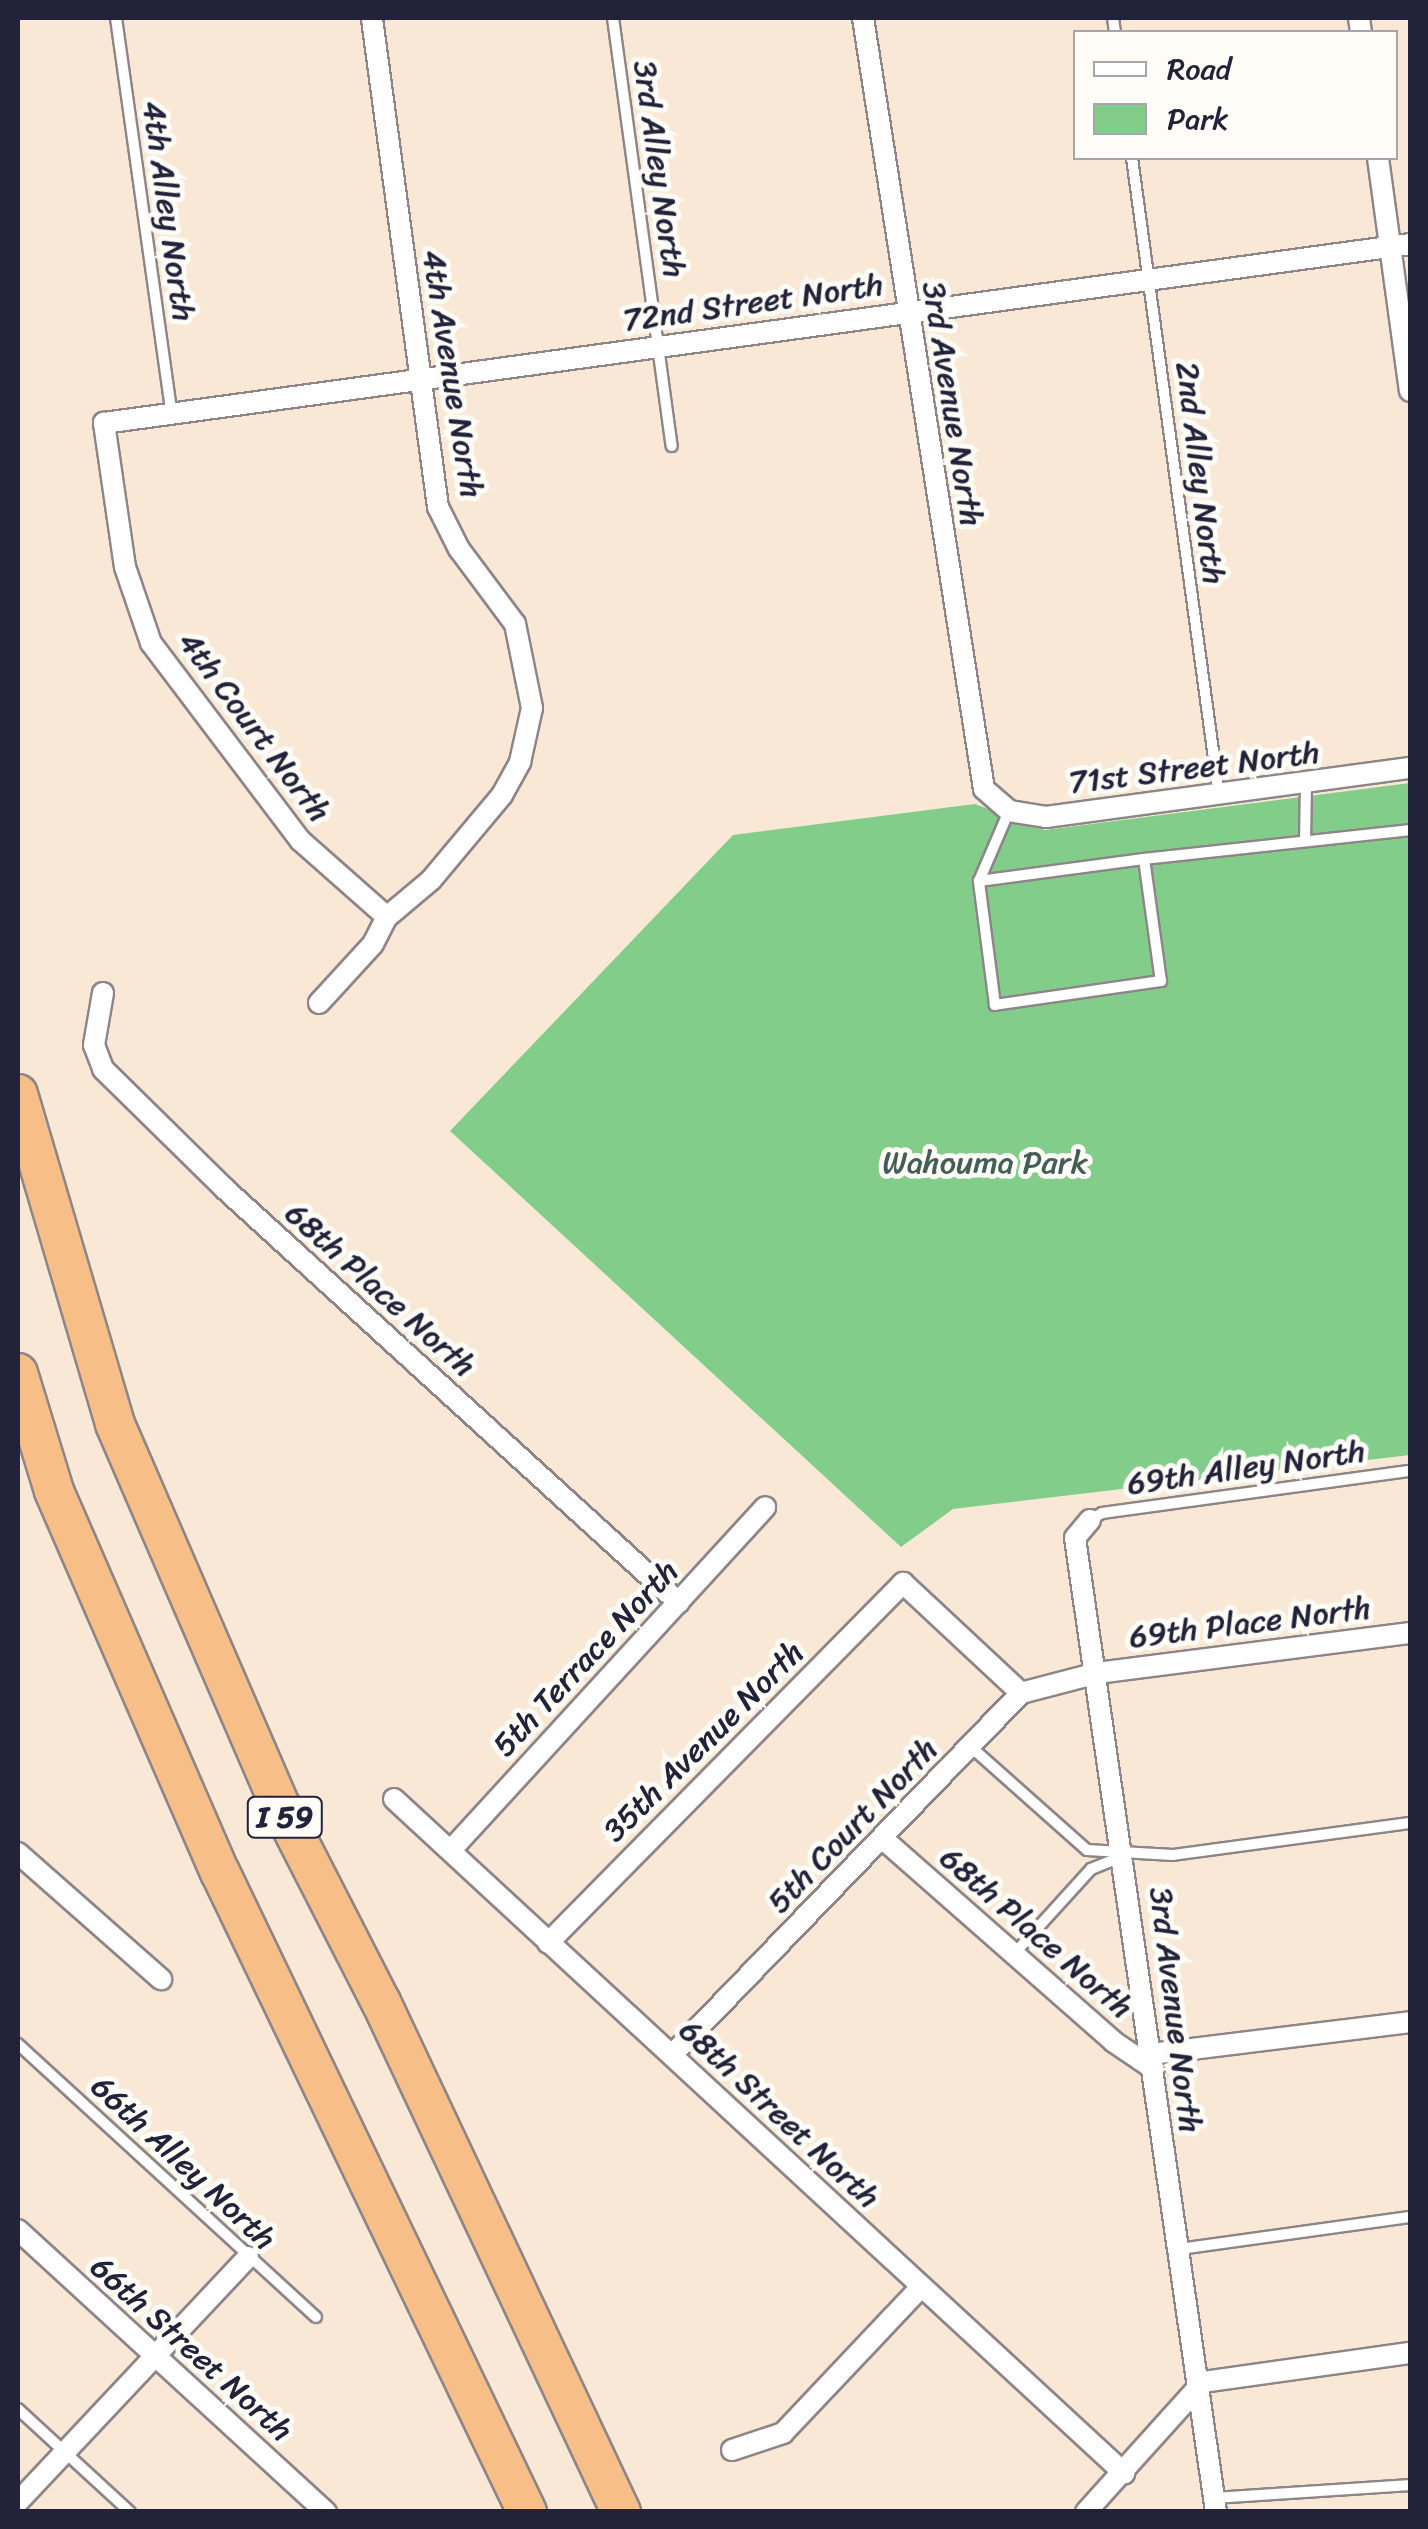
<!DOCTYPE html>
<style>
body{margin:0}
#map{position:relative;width:1428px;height:2529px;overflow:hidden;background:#f8e8d5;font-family:Sriracha,sans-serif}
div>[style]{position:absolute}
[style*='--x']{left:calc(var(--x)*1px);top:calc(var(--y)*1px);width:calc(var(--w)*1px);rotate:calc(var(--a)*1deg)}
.green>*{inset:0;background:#83cd8a}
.roads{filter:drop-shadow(2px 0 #8d8588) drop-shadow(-2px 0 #8d8588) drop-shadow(0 2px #8d8588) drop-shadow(0 -2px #8d8588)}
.service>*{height:10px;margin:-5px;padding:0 5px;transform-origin:5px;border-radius:5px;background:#fff}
.minor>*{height:20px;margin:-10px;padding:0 10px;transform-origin:10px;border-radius:10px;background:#fff}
.motorway>*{height:38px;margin:-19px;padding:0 19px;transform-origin:19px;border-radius:19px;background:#f7be88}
span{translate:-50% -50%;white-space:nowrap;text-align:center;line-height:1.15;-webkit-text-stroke:10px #fdfcf7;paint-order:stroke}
.shield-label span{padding:2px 8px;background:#fdfcf7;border:2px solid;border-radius:8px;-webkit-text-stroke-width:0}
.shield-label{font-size:30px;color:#22223b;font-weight:700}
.street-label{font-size:32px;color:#22223b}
.park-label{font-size:32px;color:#445e57}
.frame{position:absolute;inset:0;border:20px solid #22223b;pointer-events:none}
.legend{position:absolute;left:1073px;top:30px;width:325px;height:130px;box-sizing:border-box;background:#fdfcf7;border:2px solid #a5a5ac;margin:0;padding:12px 18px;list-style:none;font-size:30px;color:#22223b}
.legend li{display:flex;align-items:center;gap:20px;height:50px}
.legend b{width:50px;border:2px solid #a5a5ac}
</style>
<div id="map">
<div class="green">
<div style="clip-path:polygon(1410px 783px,1410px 1455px,953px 1509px,901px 1547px,450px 1131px,733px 835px,975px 804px,1045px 830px)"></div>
</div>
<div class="roads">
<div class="service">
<div style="--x:116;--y:18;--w:397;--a:82"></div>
<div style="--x:613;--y:18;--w:432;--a:82.2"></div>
<div style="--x:1113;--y:18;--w:14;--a:82"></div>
<div style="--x:1132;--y:158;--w:643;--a:82.22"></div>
<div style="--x:1305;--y:841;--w:56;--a:-89"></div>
<div style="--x:1144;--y:859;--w:123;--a:82.1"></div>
<div style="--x:1161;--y:981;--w:168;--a:171.8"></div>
<div style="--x:995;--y:1005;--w:125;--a:-97.4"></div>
<div style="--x:979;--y:881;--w:166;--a:-7.6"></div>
<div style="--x:1144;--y:859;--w:268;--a:-6.2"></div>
<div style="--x:979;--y:881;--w:76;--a:-66.8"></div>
<div style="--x:1090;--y:1520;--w:14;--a:-30"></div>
<div style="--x:1102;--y:1513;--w:311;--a:-7.8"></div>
<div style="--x:971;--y:1747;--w:155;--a:41.6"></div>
<div style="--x:1087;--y:1850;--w:86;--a:3.3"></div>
<div style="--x:1173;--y:1855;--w:239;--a:-7.7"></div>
<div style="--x:1013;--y:1955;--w:116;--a:-47.8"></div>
<div style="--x:1091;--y:1869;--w:35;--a:-22"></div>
<div style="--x:18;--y:2044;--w:404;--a:42.5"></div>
<div style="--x:1179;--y:2249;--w:233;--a:-7.9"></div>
<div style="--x:18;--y:2409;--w:152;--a:42.6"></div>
<div style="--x:1215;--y:2498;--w:195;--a:-3.8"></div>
</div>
<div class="minor">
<div style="--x:863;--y:18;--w:780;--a:81.08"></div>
<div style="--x:984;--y:789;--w:33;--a:41"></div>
<div style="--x:1009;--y:811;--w:37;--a:9"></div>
<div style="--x:1046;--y:817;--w:367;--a:-7.7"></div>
<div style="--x:1359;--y:18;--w:14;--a:82"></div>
<div style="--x:1378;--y:158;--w:235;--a:82.2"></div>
<div style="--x:387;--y:917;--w:116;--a:-138.5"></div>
<div style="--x:300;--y:840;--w:247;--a:-127.1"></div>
<div style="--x:151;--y:643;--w:80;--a:-108.9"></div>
<div style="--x:125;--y:567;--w:146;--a:-98.3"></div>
<div style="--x:104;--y:423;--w:1318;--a:-7.8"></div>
<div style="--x:103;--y:993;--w:53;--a:99.8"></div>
<div style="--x:94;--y:1045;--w:26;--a:69"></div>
<div style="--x:103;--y:1069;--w:171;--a:44.5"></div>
<div style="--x:225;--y:1189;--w:614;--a:42.36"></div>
<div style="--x:319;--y:1003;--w:80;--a:-47.5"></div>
<div style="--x:373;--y:944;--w:30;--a:-63"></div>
<div style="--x:387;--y:917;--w:57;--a:-40.1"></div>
<div style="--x:431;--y:880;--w:111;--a:-50.1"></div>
<div style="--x:502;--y:795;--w:38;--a:-61"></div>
<div style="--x:520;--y:762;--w:55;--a:-77.5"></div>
<div style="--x:532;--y:708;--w:86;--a:-101.4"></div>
<div style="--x:515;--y:624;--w:94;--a:-126.7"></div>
<div style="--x:459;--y:549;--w:47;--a:-116.6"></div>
<div style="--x:438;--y:507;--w:493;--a:-97.7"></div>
<div style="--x:1090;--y:1520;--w:23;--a:130"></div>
<div style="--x:1075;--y:1538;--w:984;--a:81.76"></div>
<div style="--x:394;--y:1799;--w:994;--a:42.72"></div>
<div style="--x:882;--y:1838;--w:309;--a:41.3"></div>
<div style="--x:1114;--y:2042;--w:48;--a:34"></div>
<div style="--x:451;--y:1850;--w:465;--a:-47.5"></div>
<div style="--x:18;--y:1853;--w:191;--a:41.4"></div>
<div style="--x:548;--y:1943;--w:506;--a:-45.4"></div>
<div style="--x:903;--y:1583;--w:161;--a:43"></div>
<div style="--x:1151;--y:2054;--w:261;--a:-7"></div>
<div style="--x:672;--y:2055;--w:503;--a:-46.05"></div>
<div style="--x:1021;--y:1693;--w:79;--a:-14.7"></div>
<div style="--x:1097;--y:1673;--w:316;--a:-7.3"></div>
<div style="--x:18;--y:2230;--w:418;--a:42.5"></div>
<div style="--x:732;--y:2450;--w:54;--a:-18.4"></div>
<div style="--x:783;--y:2433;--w:201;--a:-46.6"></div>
<div style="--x:18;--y:2502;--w:336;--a:-46.8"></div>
<div style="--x:1086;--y:2512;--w:175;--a:-48"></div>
<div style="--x:1203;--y:2382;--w:209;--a:-8"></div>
</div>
<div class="motorway">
<div style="--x:18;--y:1094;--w:344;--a:73.6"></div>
<div style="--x:115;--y:1424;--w:417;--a:66.6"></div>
<div style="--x:281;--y:1807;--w:219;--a:62.9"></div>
<div style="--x:381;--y:2002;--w:564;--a:64.8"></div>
<div style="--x:18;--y:1373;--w:123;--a:73"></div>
<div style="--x:54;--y:1491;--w:416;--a:66.5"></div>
<div style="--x:220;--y:1872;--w:710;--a:64.37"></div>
</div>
</div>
<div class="shield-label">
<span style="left:285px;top:1817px">I 59</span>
</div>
<div class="street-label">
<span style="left:659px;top:169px;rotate:82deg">3rd Alley North</span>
<span style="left:168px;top:211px;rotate:82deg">4th Alley North</span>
<span style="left:753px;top:303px;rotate:-8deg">72nd Street North</span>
<span style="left:452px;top:374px;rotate:81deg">4th Avenue North</span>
<span style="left:952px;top:404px;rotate:81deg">3rd Avenue North</span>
<span style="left:1200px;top:473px;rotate:83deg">2nd Alley North</span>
<span style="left:254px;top:727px;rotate:53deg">4th Court North</span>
<span style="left:1194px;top:768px;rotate:-7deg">71st Street North</span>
<span style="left:380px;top:1290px;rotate:42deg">68th Place North</span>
<span style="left:1246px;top:1468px;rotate:-8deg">69th Alley North</span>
<span style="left:1250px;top:1623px;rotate:-7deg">69th Place North</span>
<span style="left:586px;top:1659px;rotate:-47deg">5th Terrace North</span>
<span style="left:704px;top:1742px;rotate:-45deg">35th Avenue North</span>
<span style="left:853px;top:1826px;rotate:-46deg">5th Court North</span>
<span style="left:1036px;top:1933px;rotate:41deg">68th Place North</span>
<span style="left:1175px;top:2010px;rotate:83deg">3rd Avenue North</span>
<span style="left:779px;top:2114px;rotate:43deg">68th Street North</span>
<span style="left:183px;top:2163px;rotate:43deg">66th Alley North</span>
<span style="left:191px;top:2349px;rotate:42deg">66th Street North</span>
</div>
<div class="park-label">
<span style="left:985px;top:1163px">Wahouma Park</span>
</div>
<div class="frame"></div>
<ul class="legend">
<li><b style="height:12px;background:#fff"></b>Road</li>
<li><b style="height:28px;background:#83cd8a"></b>Park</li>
</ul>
</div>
